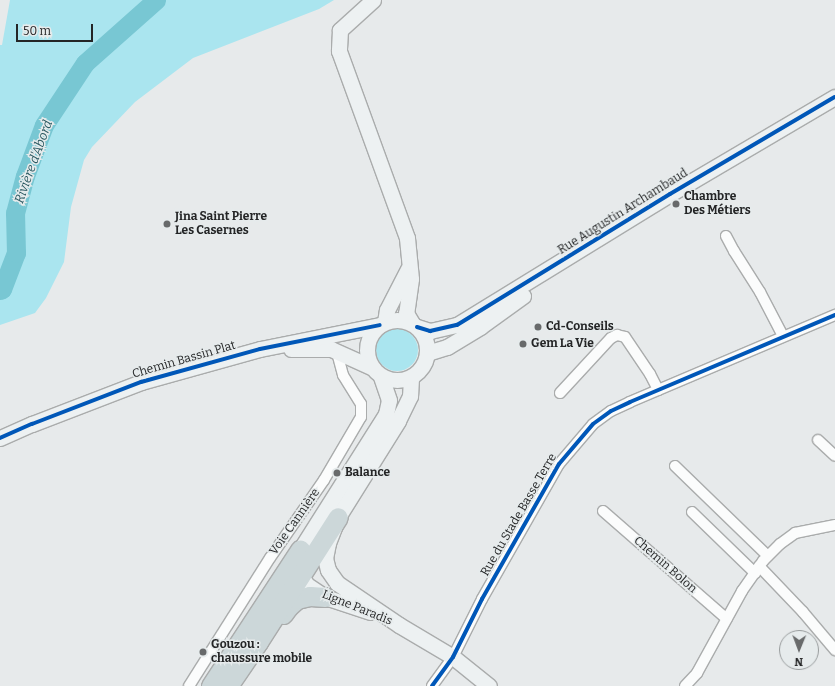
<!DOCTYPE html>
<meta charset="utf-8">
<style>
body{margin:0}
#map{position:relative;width:835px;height:686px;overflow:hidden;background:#e7eaeb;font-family:Bitter,serif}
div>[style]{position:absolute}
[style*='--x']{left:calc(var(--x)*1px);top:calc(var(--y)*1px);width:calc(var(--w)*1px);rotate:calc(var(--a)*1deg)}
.green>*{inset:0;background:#aae5ef}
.round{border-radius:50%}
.river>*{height:19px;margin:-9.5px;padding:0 9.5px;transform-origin:9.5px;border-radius:9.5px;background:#78c7d3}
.roads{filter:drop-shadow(1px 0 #aaacac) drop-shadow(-1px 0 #aaacac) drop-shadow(0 1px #aaacac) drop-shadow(0 -1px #aaacac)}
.street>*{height:10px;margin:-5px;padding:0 5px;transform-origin:5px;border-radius:5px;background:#fbfcfc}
.secondary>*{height:15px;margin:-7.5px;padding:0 7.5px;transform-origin:7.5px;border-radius:7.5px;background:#edf1f2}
.secondary>.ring{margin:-7.5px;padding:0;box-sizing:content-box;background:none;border:15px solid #edf1f2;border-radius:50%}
.highway>*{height:19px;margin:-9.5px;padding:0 9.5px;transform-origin:9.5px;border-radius:9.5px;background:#ccd7d9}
.cycleway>*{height:4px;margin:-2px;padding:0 2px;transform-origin:2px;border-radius:2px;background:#0057b8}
.dots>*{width:11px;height:11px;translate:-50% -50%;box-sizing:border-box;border:2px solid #e6ebec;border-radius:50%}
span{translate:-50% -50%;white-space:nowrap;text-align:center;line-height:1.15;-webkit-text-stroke:3px #e6ebec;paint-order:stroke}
.poi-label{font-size:12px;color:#242526;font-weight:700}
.left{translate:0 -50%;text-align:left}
.street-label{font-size:12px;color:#242526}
.water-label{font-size:13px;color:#2a5961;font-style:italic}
.north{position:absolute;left:779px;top:630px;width:40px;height:40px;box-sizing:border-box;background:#e6ebec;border:1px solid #989c9d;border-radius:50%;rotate:181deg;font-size:11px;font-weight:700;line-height:16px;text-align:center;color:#242526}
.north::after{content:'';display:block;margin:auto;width:14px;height:18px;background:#686a6b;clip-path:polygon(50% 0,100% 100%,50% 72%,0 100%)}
.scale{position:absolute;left:16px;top:24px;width:77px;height:18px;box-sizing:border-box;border:2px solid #242526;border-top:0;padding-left:5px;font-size:12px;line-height:14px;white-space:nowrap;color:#242526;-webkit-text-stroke:3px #e6ebec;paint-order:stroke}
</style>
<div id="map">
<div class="green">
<div style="clip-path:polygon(10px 0,334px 0,319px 9px,193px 58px,135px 102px,92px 147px,84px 160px,71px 207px,64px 262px,46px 298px,35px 313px,0 325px,0 45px,2px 45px)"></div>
<div class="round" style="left:376px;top:329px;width:42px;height:42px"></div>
</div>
<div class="river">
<div style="--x:0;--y:290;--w:2;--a:-27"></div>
<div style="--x:2;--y:289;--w:39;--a:-69"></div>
<div style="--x:16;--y:253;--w:40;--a:-91.4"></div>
<div style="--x:15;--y:213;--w:38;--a:-75"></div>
<div style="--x:25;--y:176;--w:54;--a:-69.6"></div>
<div style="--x:44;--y:125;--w:74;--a:-56.5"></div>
<div style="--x:85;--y:63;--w:95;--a:-41.6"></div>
</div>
<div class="roads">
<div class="street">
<div style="--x:726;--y:236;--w:17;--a:62"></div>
<div style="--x:734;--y:251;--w:49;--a:57.6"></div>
<div style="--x:760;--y:292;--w:50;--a:62.4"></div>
<div style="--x:560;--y:393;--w:75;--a:-47.2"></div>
<div style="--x:611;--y:338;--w:7;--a:-27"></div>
<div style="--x:617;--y:335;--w:8;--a:14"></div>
<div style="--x:625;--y:337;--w:45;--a:56"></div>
<div style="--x:650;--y:374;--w:18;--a:63"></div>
<div style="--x:818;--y:440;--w:23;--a:43"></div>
<div style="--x:675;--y:466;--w:129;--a:44.1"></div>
<div style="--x:603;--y:511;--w:164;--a:41.1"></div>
<div style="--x:692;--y:512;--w:88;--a:44.1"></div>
<div style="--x:759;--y:566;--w:64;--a:46.3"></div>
<div style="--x:803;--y:612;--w:50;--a:49.9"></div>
<div style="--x:189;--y:686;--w:151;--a:-57.7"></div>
<div style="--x:270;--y:558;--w:95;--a:-55.3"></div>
<div style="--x:324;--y:480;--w:73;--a:-59.6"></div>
<div style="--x:361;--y:417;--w:13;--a:-90"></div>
<div style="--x:361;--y:404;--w:34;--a:-122"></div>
<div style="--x:343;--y:375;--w:24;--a:-105"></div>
<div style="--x:432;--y:686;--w:36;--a:-54"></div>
<div style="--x:453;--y:657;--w:65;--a:-63.4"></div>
<div style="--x:482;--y:599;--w:155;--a:-60.3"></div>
<div style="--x:559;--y:464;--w:52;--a:-49.6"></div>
<div style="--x:593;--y:424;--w:22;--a:-36"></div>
<div style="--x:611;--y:411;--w:21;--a:-25"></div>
<div style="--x:630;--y:402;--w:223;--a:-23"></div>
<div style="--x:685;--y:686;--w:18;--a:-47"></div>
<div style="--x:697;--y:673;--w:94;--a:-61.2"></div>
<div style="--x:742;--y:591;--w:37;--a:-55"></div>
<div style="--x:763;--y:561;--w:24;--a:-45"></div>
<div style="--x:780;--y:544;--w:19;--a:-36"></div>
<div style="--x:795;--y:533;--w:41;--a:-11.3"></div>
</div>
<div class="secondary">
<div style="--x:373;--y:0;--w:45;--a:137.7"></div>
<div style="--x:340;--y:30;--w:21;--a:93"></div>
<div style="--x:339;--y:51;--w:199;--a:70"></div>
<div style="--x:407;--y:238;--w:41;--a:84.4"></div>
<div style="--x:411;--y:279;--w:34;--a:98"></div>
<div style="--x:406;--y:313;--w:12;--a:59"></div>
<div class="ring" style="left:367px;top:320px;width:45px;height:45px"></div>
<div style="--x:385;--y:322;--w:12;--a:-81"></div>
<div style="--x:387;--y:310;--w:46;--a:-62.9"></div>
<div style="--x:417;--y:327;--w:14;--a:17"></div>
<div style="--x:430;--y:331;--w:28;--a:-13"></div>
<div style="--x:457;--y:325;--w:250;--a:-31.6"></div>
<div style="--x:670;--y:194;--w:191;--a:-30.5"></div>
<div style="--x:291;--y:349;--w:40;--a:0"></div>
<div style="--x:331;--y:349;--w:46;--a:24.3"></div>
<div style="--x:427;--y:353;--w:21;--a:-17"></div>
<div style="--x:447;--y:347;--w:39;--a:-31"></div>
<div style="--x:480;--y:327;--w:53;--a:-35.8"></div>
<div style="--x:411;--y:378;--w:18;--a:93"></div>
<div style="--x:410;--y:396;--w:28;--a:116"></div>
<div style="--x:398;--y:421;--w:113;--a:122"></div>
<div style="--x:338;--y:517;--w:28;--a:111"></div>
<div style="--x:328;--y:543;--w:15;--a:101"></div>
<div style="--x:325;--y:558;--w:12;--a:76"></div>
<div style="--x:328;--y:570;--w:16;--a:55"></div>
<div style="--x:337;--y:583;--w:75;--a:34.1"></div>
<div style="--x:399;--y:625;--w:63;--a:30.7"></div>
<div style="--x:453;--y:657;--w:46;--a:38.9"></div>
<div style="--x:0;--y:438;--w:35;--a:-24"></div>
<div style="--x:32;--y:424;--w:117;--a:-21.1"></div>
<div style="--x:141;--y:382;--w:123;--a:-15.5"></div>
<div style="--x:260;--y:349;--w:122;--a:-11.3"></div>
<div style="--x:370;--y:612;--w:47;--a:-161.6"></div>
<div style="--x:325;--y:597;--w:23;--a:-146"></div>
<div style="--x:306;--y:584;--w:10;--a:-119"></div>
<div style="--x:301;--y:575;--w:25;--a:-92"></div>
<div style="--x:300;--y:550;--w:161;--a:-57.7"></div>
<div style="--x:386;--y:414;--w:14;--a:-78"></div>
<div style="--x:389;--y:400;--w:24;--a:-109"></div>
</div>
<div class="highway">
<div style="--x:283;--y:614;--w:9;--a:-54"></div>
<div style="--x:288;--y:607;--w:12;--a:-42"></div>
<div style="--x:297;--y:599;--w:13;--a:-13"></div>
<div style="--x:310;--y:596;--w:15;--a:4"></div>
<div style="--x:211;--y:686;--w:163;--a:-56.8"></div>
<div style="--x:228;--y:686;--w:53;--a:-55.7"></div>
<div style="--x:258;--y:642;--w:148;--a:-57.4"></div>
</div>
</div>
<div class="cycleway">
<div style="--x:417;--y:327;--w:14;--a:17"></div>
<div style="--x:430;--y:331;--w:28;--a:-13"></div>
<div style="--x:457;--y:325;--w:250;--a:-31.6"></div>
<div style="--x:670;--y:194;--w:191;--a:-30.5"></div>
<div style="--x:0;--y:438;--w:35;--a:-24"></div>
<div style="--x:32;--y:424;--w:117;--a:-21.1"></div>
<div style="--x:141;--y:382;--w:123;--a:-15.5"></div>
<div style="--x:260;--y:349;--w:122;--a:-11.3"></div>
<div style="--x:432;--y:686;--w:36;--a:-54"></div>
<div style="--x:453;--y:657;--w:65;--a:-63.4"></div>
<div style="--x:482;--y:599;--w:155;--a:-60.3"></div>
<div style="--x:559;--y:464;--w:52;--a:-49.6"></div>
<div style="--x:593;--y:424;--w:22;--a:-36"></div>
<div style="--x:611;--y:411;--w:21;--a:-25"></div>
<div style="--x:630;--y:402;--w:223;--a:-23"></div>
</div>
<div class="dots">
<div style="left:676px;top:204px;background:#686a6b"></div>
<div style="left:167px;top:224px;background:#686a6b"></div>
<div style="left:538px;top:327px;background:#686a6b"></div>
<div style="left:523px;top:344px;background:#686a6b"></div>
<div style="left:337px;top:473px;background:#686a6b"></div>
<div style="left:203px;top:652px;background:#686a6b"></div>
</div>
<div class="poi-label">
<span class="left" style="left:684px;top:204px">Chambre<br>Des Métiers</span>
<span class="left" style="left:175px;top:224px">Jina Saint Pierre<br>Les Casernes</span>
<span class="left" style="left:546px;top:327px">Cd-Conseils</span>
<span class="left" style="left:531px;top:344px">Gem La Vie</span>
<span class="left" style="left:345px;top:473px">Balance</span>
<span class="left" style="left:211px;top:652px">Gouzou :<br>chaussure mobile</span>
</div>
<div class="street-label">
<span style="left:623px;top:212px;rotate:-32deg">Rue Augustin Archambaud</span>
<span style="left:184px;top:360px;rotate:-16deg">Chemin Bassin Plat</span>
<span style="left:519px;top:515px;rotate:-60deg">Rue du Stade Basse Terre</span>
<span style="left:295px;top:522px;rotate:-55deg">Voie Cannière</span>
<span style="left:665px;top:565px;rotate:41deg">Chemin Bolon</span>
<span style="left:357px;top:608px;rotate:22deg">Ligne Paradis</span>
</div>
<div class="water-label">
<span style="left:34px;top:162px;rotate:-70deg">Rivière d'Abord</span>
</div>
<div class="north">N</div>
<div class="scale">50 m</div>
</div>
